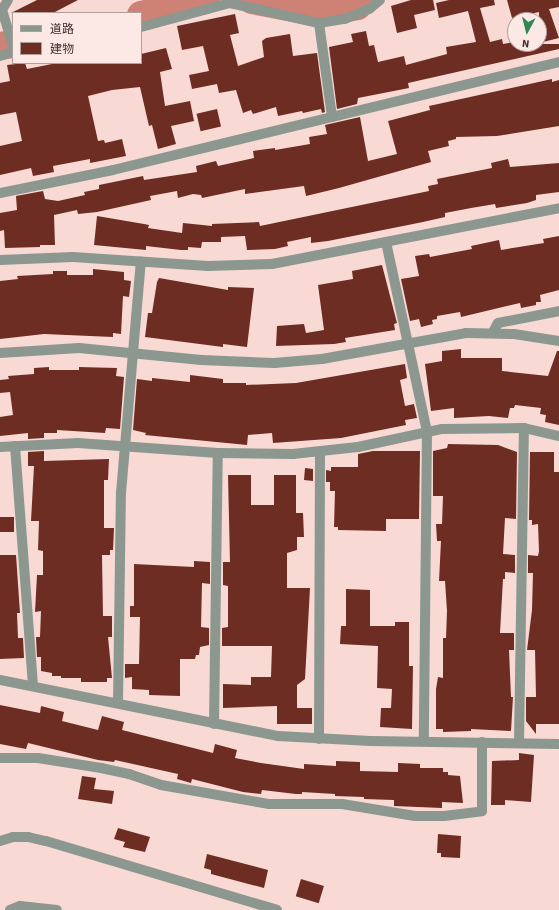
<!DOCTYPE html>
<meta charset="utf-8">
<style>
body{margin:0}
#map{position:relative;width:559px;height:910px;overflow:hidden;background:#f8d9d3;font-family:"Source Sans 3","Noto Sans JP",sans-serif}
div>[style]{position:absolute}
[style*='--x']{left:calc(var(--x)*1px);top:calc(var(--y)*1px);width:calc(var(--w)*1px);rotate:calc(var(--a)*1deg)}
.river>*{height:28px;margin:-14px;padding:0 14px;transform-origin:14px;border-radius:14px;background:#cd8275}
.building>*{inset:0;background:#6e2d23;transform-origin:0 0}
.minor>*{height:10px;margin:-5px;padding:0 5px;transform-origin:5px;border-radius:5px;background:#8c9790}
.tertiary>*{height:10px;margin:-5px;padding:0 5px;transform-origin:5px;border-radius:5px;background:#8c9790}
span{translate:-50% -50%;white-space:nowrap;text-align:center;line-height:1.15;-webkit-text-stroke:4px #fce9e6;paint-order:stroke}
.legend{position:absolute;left:12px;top:12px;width:130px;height:52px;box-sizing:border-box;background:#fce9e6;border:1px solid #af9f9c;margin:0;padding:5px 7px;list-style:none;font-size:12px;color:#3b2f2d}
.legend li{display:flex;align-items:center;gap:8px;height:20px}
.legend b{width:20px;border:1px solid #af9f9c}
.north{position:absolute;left:507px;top:12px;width:40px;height:40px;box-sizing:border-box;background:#fce9e6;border:1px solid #af9f9c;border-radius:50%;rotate:187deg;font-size:11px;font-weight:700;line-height:16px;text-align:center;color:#3b2f2d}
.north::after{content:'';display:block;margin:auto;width:14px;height:18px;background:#328557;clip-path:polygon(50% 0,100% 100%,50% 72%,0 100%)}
</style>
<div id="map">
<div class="river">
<div style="--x:252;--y:0;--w:68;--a:11"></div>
<div style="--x:319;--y:13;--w:39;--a:-10"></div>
<div style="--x:357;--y:6;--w:9;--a:-41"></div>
<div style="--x:141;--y:15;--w:67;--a:-13"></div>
<div style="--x:0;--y:46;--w:13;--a:-9"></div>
</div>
<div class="building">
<div style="clip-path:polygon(37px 0,78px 0,53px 13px,11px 13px)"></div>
<div style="clip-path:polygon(411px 0,433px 0,435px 10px,414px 15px,417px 28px,397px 33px,391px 6px)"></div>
<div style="clip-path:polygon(449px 0,494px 0,495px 5px,480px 8px,490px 42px,502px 39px,503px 44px,514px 42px,514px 44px,559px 44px,559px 49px,408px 83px,409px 88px,358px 98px,357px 104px,337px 109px,329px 47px,353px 42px,351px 34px,366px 31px,369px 46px,374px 45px,378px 62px,404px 56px,406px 65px,447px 54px,446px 47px,476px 42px,468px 11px,439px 18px,436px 3px)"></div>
<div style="clip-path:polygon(507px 0,559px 0,559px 7px,549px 9px,559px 38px,539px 43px,539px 12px,512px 18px)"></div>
<div style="clip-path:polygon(235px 14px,239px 33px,230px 35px,238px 66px,264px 57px,262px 41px,266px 38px,290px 34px,293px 56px,317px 53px,325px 112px,322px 113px,321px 109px,303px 113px,302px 111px,278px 116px,276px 107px,253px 114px,251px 110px,243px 113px,236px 90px,219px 93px,217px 84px,192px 89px,189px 75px,209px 71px,203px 46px,182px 50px,177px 26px)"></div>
<div style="clip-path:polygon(166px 48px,172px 69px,160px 72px,165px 106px,190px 101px,194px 121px,171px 126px,176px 144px,158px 149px,152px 125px,149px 126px,140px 87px,112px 90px,88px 96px,98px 141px,104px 140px,105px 143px,122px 139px,126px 156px,90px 163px,90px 159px,53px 166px,54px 172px,33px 176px,31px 168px,0 175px,0 146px,22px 141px,16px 112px,0 115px,0 83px,10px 81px,7px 65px,25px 63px,27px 69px,57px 63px,141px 63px,141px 54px)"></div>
<div style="clip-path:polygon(552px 79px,552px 82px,559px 80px,559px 126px,497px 136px,456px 137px,456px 139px,448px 141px,449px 146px,428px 151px,431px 162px,339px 188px,306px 196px,304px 186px,245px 194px,245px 189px,202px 198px,201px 195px,193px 194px,178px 198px,177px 191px,150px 196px,151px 200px,97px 212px,78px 214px,77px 210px,54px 215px,55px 245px,40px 245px,40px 247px,5px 248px,4px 230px,0 231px,0 213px,17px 210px,16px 196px,43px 191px,45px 199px,58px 201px,85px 195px,84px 192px,99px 189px,99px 185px,143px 176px,144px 180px,197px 172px,196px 166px,216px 161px,218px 166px,254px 158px,253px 151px,275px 148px,275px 150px,310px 144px,309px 137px,327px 134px,325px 125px,360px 117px,368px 161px,397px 154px,388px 121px,430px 110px,429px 106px)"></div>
<div style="left:217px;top:109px;width:18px;height:21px;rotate:77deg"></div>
<div style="clip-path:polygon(508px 159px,510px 167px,559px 163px,559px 192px,536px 195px,536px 200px,527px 203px,496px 208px,495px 204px,471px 208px,445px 213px,445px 217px,423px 222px,328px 241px,311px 243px,311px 237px,287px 242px,288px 246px,275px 249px,247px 250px,245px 236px,221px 237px,221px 242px,202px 242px,201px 248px,188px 247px,188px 250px,181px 250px,146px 246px,146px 250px,94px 245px,97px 216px,144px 224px,149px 225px,148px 228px,182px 233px,183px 223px,212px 226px,212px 224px,259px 222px,260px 226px,429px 191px,428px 186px,438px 184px,437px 179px,492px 168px,491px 163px)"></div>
<div style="clip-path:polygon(559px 236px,559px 290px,540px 295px,541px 302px,536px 302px,536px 305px,521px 308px,520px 303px,461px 317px,460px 312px,437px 316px,437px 319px,432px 320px,433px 324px,421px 327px,419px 319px,410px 321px,401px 279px,419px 276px,415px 256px,429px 254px,430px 257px,472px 249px,471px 246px,499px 240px,501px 250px,544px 243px,543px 239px)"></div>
<div style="clip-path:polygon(382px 265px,397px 323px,394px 324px,395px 330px,345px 338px,346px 342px,334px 344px,276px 346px,277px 326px,304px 324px,306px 333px,324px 330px,318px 285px,353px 279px,352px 271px)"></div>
<div style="clip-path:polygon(93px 269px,124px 272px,124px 280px,131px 281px,129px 297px,123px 296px,121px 334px,113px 333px,113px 337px,44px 334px,0 339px,0 281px,18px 279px,17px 276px,53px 274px,53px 271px,67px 271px,67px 275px,93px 275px)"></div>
<div style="clip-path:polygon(159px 278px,228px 290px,228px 287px,254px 288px,247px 347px,223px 344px,223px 347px,145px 337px,148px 313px,152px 313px,157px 282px)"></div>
<div style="clip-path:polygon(461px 349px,461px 358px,502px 358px,502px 371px,548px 376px,557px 351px,559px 351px,559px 425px,545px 422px,546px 415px,540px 414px,541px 408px,515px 405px,514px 408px,510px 408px,508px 418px,489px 416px,454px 418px,454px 408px,431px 411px,425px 364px,442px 361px,442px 351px)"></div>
<div style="clip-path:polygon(405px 364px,407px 378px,400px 380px,405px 406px,414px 404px,417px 418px,405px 420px,406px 425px,341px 438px,273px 443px,272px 433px,248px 435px,247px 445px,145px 435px,146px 433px,133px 430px,137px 379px,152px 381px,152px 378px,190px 382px,190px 375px,223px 379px,223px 383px,246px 383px,246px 385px,296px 383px)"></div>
<div style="clip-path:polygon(49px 367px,49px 370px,79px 370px,79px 367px,117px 368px,116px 376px,124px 377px,120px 429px,106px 428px,105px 433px,57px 430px,57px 433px,44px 433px,44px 438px,28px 439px,28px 433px,0 436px,0 417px,13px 415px,10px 392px,0 393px,0 380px,9px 379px,8px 376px,34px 374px,34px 368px)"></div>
<div style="clip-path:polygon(448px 444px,498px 445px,517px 452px,516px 519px,505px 518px,503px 554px,515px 555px,515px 573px,505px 572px,505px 579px,503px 579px,500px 633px,514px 633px,514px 650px,509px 650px,511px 697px,513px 697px,511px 731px,471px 729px,471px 731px,443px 732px,443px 729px,436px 729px,436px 689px,438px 677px,443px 678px,443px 638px,446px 638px,447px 611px,445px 581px,439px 581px,441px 541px,437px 541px,436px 524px,442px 524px,443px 496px,433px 496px,433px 451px,447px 448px)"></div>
<div style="clip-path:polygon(44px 451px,44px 461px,109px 459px,108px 480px,104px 480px,104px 528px,114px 528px,113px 550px,110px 550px,110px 555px,102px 555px,103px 616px,112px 616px,112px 637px,108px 637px,112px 678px,107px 678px,107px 682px,81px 682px,81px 678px,61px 678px,61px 676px,52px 676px,52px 673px,41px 671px,41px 657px,37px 657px,36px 637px,40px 637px,41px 611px,35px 612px,37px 575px,43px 575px,43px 551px,38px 550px,39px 521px,31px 521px,34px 466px,28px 466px,28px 452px)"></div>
<div style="clip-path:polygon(373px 451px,420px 451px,419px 519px,386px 519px,386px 531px,338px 530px,338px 527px,334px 527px,335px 491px,330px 491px,330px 482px,326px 482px,326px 470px,331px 471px,331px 467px,358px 467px,358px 454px)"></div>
<div style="clip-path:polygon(530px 452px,554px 452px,554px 472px,559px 472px,559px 724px,536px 724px,536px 734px,526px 721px,526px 697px,536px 697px,535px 650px,527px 650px,532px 610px,533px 573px,528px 573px,528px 555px,538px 556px,539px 551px,538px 524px,532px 525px,532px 520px,529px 520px)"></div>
<div style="clip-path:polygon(305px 468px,313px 469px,313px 481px,304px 480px)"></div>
<div style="clip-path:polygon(228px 475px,251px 475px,251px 505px,274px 505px,274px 475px,296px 475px,296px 513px,303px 513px,304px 537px,297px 537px,297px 550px,287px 553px,287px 588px,310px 588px,305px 679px,297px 685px,297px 708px,312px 708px,312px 724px,277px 724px,277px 706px,223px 708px,223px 684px,251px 685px,251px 677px,271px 677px,272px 646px,222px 646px,222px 628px,228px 627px,228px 586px,223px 585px,223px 562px,230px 562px)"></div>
<div style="left:14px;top:517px;width:15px;height:14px;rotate:90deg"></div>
<div style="clip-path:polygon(0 555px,16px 555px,20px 613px,17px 613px,18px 638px,23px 638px,24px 658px,0 659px)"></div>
<div style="clip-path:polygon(194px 561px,210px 562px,210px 584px,202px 583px,201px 627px,209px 628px,209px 645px,200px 647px,199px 655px,196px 655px,195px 659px,180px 659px,180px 696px,149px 695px,149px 690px,132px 689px,132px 677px,125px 678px,125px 664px,139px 664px,140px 617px,130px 617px,130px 606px,134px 606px,134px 564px,194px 567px)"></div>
<div style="clip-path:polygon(346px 589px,370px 590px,370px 626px,395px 626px,395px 622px,409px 622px,409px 666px,413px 666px,412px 729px,380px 727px,381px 708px,391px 708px,392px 689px,377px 688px,378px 646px,340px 644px,341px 626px,346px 626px)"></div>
<div style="clip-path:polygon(0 705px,40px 713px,41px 706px,64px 712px,62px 721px,98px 730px,102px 716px,124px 722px,122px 730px,213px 753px,215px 744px,237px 750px,235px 758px,261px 763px,304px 769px,304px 764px,336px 766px,336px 761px,360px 762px,360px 771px,398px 772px,398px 763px,420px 764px,420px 768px,443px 768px,443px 772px,448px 772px,448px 775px,460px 776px,463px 803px,442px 802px,442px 808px,394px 806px,394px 800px,364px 799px,364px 797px,335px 796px,335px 794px,302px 792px,302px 794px,296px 794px,262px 790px,261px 794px,243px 792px,192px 779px,191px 783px,177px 779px,178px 774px,115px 760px,114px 762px,98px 760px,28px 743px,26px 749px,0 744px)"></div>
<div style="clip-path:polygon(519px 753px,534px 755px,531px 802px,505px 800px,505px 805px,491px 805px,492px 761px,519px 760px)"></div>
<div style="clip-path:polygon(82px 776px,96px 778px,94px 789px,114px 791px,112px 804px,78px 799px)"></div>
<div style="clip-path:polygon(118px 828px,150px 837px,145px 852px,123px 847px,125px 842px,114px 839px)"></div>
<div style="clip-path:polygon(438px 834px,461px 836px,460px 858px,441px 857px,441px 853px,437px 853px)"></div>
<div style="clip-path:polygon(207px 854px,268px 870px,264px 888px,211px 874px,211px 870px,204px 868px)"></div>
<div style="left:301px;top:879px;width:24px;height:18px;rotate:17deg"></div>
</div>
<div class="minor">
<div style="--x:8;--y:0;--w:12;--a:121"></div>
<div style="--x:2;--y:10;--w:37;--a:73"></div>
<div style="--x:319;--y:23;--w:95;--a:82.1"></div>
<div style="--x:141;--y:27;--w:92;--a:-15.1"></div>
<div style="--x:230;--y:3;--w:91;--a:12.7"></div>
<div style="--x:319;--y:23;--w:26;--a:-9"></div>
<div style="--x:345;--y:19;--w:26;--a:-23"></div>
<div style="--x:369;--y:9;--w:14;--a:-39"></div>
<div style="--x:0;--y:56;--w:14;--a:-17"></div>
<div style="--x:0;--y:193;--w:115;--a:-11.5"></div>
<div style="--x:113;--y:170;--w:459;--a:-13.6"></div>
<div style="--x:386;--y:242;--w:194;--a:77.8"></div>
<div style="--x:427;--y:432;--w:309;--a:90.6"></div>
<div style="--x:0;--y:260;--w:73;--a:-2.4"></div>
<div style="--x:73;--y:257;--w:135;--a:3.8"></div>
<div style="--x:208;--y:266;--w:64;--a:-1.8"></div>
<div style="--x:272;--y:264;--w:292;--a:-11"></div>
<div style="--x:493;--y:332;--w:10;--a:-61"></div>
<div style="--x:498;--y:323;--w:62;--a:-11.1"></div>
<div style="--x:15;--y:446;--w:240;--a:85.7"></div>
<div style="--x:0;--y:447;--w:78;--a:-2.9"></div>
<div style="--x:78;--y:443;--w:140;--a:4.1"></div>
<div style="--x:218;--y:453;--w:75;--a:0.8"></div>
<div style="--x:293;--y:454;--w:65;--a:-6.1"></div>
<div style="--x:358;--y:447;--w:86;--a:-12.1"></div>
<div style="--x:442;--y:429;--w:82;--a:-0.7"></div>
<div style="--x:524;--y:428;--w:36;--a:13"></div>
<div style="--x:0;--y:680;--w:284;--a:11.4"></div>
<div style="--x:278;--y:736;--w:92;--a:3.1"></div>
<div style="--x:370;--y:741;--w:189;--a:0.9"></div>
<div style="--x:118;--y:703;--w:210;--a:-89.2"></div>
<div style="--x:121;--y:493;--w:232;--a:-85.1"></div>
<div style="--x:214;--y:724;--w:271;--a:-89.2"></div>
<div style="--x:319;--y:739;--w:287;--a:-89.8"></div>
<div style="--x:519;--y:742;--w:314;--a:-89.1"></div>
<div style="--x:0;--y:758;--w:38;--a:0"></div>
<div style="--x:38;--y:758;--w:64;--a:9"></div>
<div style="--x:101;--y:768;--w:29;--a:12"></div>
<div style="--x:129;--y:774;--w:34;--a:19"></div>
<div style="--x:161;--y:785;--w:110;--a:10"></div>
<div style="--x:269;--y:804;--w:73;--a:0"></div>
<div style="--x:342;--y:804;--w:74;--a:9.3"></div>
<div style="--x:415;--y:816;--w:29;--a:0"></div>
<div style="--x:444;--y:816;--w:38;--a:-7"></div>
<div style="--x:482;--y:811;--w:69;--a:-90"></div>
<div style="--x:0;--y:841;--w:14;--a:-17"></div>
<div style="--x:13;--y:837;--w:15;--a:0"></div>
<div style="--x:28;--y:837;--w:18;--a:13"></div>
<div style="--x:46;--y:841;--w:241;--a:16.6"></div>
<div style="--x:10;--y:910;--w:11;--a:-22"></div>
<div style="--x:20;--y:906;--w:37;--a:6"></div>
</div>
<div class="tertiary">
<div style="--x:0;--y:353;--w:79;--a:-3.6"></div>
<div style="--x:79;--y:348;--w:123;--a:5.6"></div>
<div style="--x:201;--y:360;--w:73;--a:2.4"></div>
<div style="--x:274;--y:363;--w:48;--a:-4.8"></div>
<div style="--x:322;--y:359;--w:146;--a:-10.2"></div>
<div style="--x:466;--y:333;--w:48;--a:1.2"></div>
<div style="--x:514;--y:334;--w:46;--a:8.8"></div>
</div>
<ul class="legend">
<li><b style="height:5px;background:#8c9790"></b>道路</li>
<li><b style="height:11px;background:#6e2d23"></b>建物</li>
</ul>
<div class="north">N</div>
</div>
